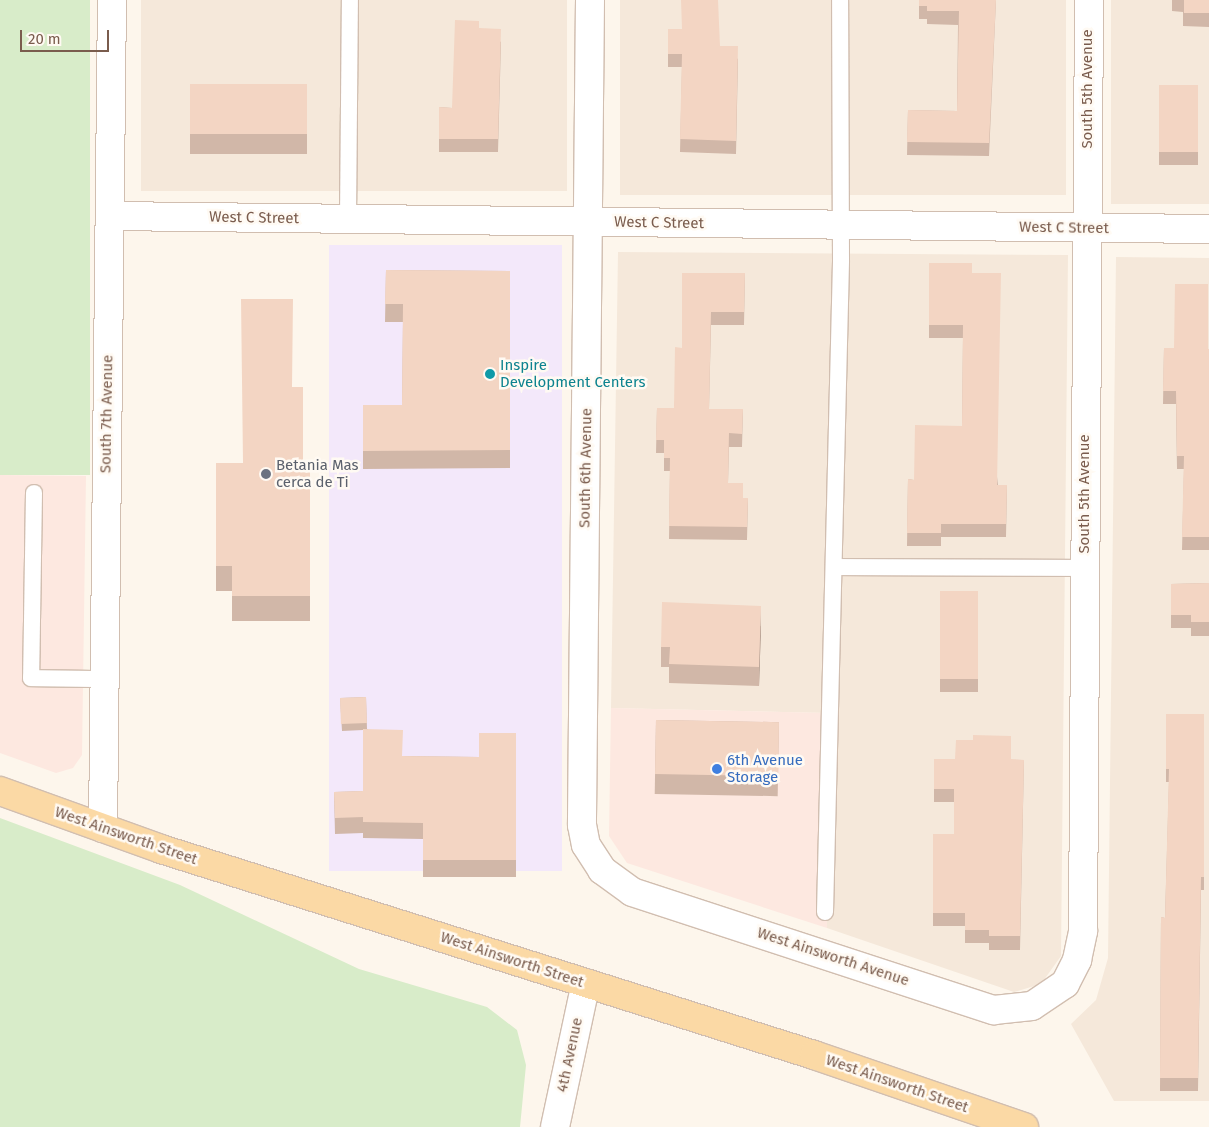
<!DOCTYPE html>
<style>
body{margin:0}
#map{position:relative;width:1209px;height:1127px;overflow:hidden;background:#fdf6ec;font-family:"Fira Sans",sans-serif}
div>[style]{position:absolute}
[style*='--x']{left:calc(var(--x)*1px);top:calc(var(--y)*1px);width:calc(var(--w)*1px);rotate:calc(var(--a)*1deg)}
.residential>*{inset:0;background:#f5e8da;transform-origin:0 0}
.commercial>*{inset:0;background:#fde8e0}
.education>*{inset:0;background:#f3e8fa;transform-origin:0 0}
.green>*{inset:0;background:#d8ecc9;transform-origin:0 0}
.roads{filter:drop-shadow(1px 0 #d1beb0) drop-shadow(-1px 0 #d1beb0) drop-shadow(0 1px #d1beb0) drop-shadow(0 -1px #d1beb0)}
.service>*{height:16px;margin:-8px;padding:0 8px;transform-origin:8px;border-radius:8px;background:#fff}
.minor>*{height:28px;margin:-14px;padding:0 14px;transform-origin:14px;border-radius:14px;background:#fff}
.tertiary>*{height:28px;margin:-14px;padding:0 14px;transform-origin:14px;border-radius:14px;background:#fff}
.primary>*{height:28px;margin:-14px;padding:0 14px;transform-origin:14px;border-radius:14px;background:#fbd9a5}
.wall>*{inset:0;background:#d1b7a8;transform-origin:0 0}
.shaded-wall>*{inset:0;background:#aa9588}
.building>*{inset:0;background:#f3d5c3;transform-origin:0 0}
.dots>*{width:14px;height:14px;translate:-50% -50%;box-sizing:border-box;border:2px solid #fffaf3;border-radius:50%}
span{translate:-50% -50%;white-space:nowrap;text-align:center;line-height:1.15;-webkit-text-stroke:5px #fffaf3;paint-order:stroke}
.street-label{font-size:15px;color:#7a5c4d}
.culture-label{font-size:15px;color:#0d838f}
.left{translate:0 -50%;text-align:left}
.worship-label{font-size:15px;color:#5b616d}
.shop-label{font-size:15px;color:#366cbe}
.scale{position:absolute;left:20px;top:30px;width:89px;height:22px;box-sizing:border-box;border:2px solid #7a5c4d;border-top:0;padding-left:6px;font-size:15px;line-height:18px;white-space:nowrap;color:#7a5c4d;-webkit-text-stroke:4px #fffaf3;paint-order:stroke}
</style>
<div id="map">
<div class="residential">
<div style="left:141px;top:0;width:426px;height:191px"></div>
<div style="left:620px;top:0;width:446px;height:195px"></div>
<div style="left:1111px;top:0;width:98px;height:204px"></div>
<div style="clip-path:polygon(618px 252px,1068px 255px,1061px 956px,1041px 984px,1014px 992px,827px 928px,828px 713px,611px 708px)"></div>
<div style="clip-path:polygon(1116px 257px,1209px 258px,1209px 1101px,1114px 1101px,1071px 1024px,1096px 1000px,1108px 958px)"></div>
</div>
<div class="commercial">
<div style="clip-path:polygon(0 475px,86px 476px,82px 755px,73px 768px,56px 773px,0 753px)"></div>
<div style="clip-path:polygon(611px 708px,828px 713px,827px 928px,627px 863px,609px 836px)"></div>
</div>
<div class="education">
<div style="left:329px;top:245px;width:233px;height:626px"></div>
</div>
<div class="green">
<div style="left:0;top:0;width:90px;height:475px"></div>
<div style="clip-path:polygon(0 818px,180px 885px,359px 969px,487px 1007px,517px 1030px,526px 1065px,520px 1127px,0 1127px)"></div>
</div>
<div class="roads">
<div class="service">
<div style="--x:348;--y:219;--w:219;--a:-89.5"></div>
<div style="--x:34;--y:493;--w:185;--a:90.9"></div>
<div style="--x:31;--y:678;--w:73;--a:0.8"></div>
<div style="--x:834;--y:567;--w:251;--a:0.2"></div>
<div style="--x:825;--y:912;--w:652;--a:-88.59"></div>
<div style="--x:841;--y:260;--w:260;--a:-90.2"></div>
</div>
<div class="minor">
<div style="--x:590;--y:0;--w:825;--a:90.56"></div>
<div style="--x:582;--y:825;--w:20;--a:79"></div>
<div style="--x:586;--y:845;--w:30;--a:57"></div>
<div style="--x:602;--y:870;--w:37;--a:36"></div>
<div style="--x:632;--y:892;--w:381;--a:18.1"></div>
<div style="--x:994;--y:1010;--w:38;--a:-6"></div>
<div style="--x:1032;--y:1006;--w:40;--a:-34"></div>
<div style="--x:1065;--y:984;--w:27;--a:-63"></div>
<div style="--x:1077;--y:960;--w:30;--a:-78"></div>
<div style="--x:1083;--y:931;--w:931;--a:-89.63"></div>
<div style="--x:110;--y:216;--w:1099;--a:0.68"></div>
<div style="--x:103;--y:828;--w:828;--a:-89.38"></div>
</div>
<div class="tertiary">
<div style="--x:555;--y:1127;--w:147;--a:-77.9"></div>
</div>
<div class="primary">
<div style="--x:0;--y:791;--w:171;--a:19.8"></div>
<div style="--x:161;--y:849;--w:685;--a:17.51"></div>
<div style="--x:814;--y:1055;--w:222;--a:18.9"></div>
</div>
</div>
<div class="wall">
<div style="clip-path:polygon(919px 0,996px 0,989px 156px,907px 155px,908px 110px,957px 111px,958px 25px,927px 24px,927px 19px,919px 19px)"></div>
<div style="clip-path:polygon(1172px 0,1209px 0,1209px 27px,1183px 26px,1183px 12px,1172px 11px)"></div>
<div style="clip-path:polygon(479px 28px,501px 42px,498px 152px,439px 152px,439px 107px,452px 108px)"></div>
<div style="clip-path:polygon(668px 29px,720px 46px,738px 59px,736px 154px,680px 152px,682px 67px,668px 67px)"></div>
<div style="left:190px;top:84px;width:117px;height:70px"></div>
<div style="left:1159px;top:85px;width:39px;height:80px"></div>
<div style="clip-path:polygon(929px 263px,972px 273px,998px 485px,1007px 485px,1006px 537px,941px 537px,941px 546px,907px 546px,908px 479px,914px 480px,962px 426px,963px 338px,929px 338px)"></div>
<div style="clip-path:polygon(386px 270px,510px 271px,510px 468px,363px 469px,363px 405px,402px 405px,403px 322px,385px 322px)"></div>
<div style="clip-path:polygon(682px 273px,745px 273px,744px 325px,711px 325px,709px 409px,743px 409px,742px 447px,729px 447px,728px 483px,743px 498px,748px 498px,747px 540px,669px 539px,670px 471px,664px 471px,664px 453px,656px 453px,657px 408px,674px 408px,682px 348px)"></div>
<div style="clip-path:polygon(1164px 348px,1209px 349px,1209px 550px,1182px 550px,1184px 469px,1177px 469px,1176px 404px,1163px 404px)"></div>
<div style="clip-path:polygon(292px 387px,303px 466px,310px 466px,310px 621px,232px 621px,232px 591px,216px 591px,216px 463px,243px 463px)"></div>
<div style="clip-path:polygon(1209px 583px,1209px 636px,1191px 636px,1191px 628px,1171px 628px,1171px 584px)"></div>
<div style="left:940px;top:591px;width:38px;height:101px"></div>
<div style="clip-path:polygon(761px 626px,759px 686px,669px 683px,669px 667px,661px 667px,661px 647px)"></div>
<div style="clip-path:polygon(366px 697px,367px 729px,402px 756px,479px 757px,516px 733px,516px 877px,423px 877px,423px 839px,363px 838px,363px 833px,335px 834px,334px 792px,363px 791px,363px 730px,342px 731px,340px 698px)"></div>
<div style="clip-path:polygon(1166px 714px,1204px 714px,1204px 890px,1201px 890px,1198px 1091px,1160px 1091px,1161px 917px,1165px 918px,1169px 782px,1166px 782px)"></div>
<div style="left:656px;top:720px;width:123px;height:74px;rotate:1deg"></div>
<div style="clip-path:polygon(934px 759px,1024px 760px,1020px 950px,989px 950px,989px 943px,965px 943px,965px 926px,933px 926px,933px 834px,954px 834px,954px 802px,934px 802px)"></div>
</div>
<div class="shaded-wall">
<div style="clip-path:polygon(761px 606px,761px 626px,759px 686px,759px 667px)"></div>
</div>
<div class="building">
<div style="clip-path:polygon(681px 0,718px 0,720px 46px,738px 46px,736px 141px,680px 139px,682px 54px,668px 54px,668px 29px,682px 29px)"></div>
<div style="clip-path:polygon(919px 0,996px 0,989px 143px,907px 142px,908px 110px,957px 111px,959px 11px,927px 11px,927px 6px,919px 6px)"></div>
<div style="left:1184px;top:0;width:25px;height:13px"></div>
<div style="clip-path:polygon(455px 20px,479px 21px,479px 28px,501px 29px,498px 139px,439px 139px,439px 107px,452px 108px)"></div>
<div style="left:190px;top:84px;width:117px;height:50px"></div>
<div style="left:1159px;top:85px;width:39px;height:67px"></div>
<div style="clip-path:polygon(929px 263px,972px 263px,972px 273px,1001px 273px,997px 485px,1007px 485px,1006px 524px,941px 524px,941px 533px,907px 533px,908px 479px,914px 480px,915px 425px,962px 426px,963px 325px,929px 325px)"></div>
<div style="clip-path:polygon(386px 270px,510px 271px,510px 450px,363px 451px,363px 405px,402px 405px,403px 304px,385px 304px)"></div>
<div style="clip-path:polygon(682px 273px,745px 273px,744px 312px,711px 312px,709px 409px,743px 409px,742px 434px,729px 433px,728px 483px,743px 483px,743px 498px,748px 498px,747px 527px,669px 526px,670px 458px,664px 458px,664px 440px,656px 440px,657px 408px,674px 408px,675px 347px,682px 348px)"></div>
<div style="clip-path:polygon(1175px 284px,1208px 284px,1208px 349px,1209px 349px,1209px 537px,1182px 537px,1184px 456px,1177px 456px,1176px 391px,1163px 391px,1164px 348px,1174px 348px)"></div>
<div style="clip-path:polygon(241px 299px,293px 299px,292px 387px,303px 387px,303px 466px,310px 466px,310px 596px,232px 596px,232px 566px,216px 566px,216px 463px,243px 463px)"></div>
<div style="clip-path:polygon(1209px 583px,1209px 622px,1191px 622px,1191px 615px,1171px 615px,1171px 584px)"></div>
<div style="left:940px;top:591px;width:38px;height:88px"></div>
<div style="clip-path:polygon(662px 602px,761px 606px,759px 667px,669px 664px,670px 647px,661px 647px)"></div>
<div style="left:366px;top:697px;width:26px;height:26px;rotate:88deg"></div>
<div style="clip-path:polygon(1166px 714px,1204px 714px,1204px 877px,1201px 877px,1198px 1078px,1160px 1078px,1161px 917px,1165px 918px,1169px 769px,1166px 769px)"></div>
<div style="left:656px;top:720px;width:123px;height:54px;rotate:1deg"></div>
<div style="clip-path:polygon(363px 729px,403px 730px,402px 756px,479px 757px,479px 733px,516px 733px,516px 860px,423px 860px,423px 823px,363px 822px,363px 817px,335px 818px,334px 792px,363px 791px)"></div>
<div style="clip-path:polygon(973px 735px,1011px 736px,1011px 759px,1024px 760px,1020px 936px,989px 936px,989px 930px,965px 930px,965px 913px,933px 913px,933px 834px,954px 834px,954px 789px,934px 789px,934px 759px,955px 759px,956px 740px,973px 740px)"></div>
</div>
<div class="dots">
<div style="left:490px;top:374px;background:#0f9aa8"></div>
<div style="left:266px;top:474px;background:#6b7280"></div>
<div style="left:717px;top:769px;background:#3f7fe0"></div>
</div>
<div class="street-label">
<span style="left:1088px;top:89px;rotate:-90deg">South 5th Avenue</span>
<span style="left:254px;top:218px;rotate:1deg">West C Street</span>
<span style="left:659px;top:223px;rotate:1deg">West C Street</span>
<span style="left:1064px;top:228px;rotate:1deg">West C Street</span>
<span style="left:107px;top:414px;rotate:-89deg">South 7th Avenue</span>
<span style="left:586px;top:468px;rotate:-89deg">South 6th Avenue</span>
<span style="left:1085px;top:494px;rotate:-90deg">South 5th Avenue</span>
<span style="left:126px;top:836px;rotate:19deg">West Ainsworth Street</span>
<span style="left:833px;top:957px;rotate:18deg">West Ainsworth Avenue</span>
<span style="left:512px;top:960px;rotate:18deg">West Ainsworth Street</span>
<span style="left:570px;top:1055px;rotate:-78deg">4th Avenue</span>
<span style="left:897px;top:1084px;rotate:19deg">West Ainsworth Street</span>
</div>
<div class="culture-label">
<span class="left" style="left:500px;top:374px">Inspire<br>Development Centers</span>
</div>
<div class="worship-label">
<span class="left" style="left:276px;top:474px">Betania Mas<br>cerca de Ti</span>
</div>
<div class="shop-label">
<span class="left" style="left:727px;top:769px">6th Avenue<br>Storage</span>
</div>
<div class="scale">20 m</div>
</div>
